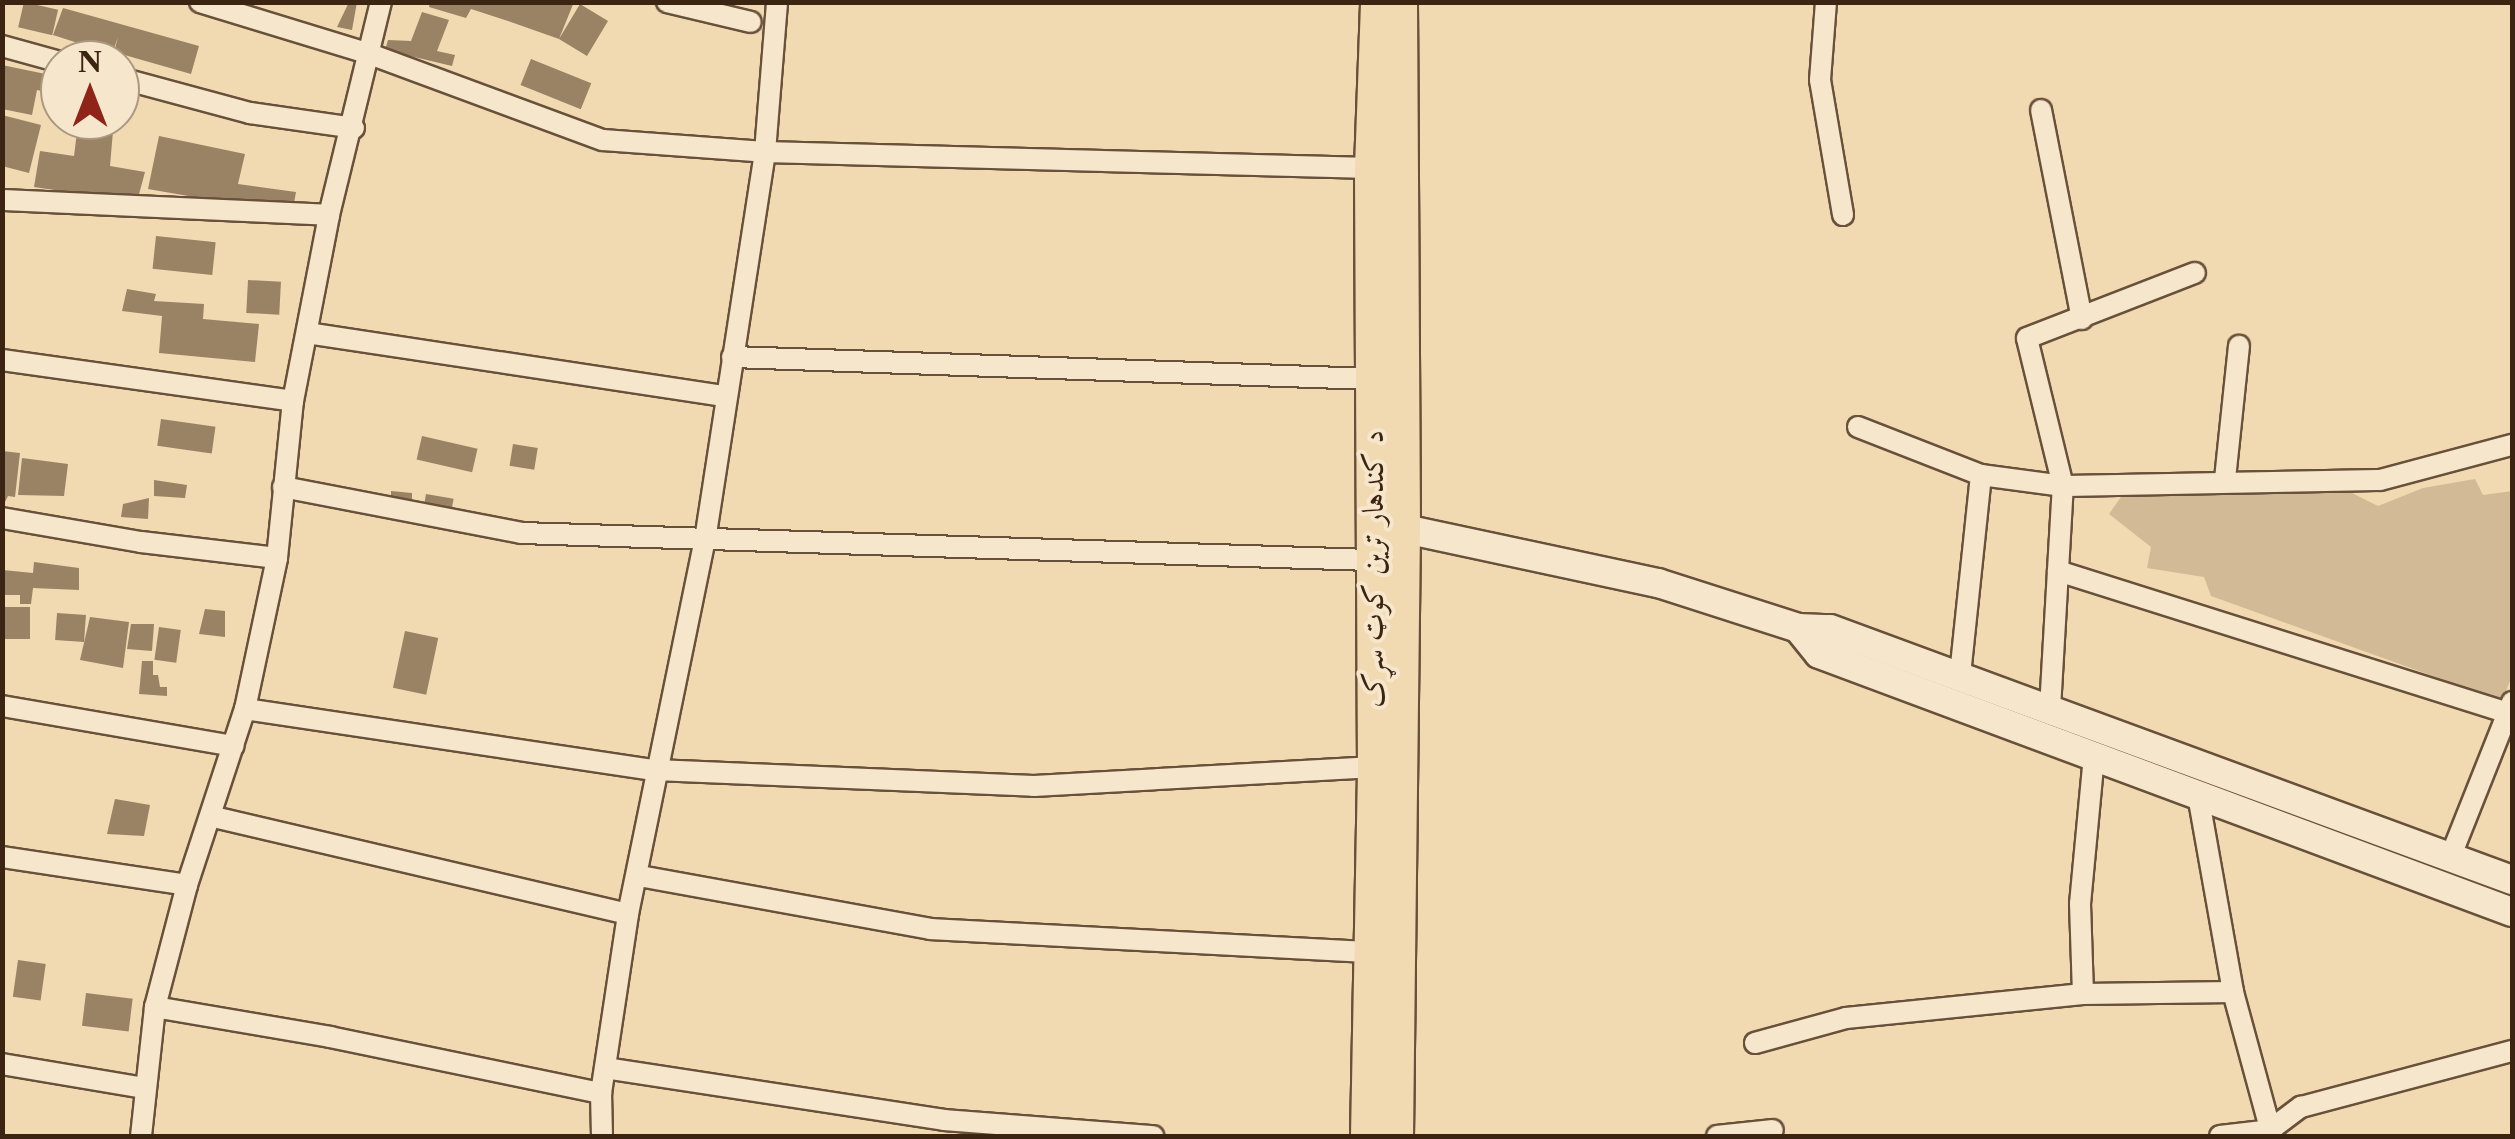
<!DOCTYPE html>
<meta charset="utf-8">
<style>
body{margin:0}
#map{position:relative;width:2515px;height:1139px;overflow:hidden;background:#f1d9b1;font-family:"Libre Caslon Text",Amiri,serif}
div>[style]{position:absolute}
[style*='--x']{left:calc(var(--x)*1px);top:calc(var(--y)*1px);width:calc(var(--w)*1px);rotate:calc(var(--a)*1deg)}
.green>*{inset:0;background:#d2ba96}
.building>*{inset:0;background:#9a8265;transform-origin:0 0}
.roads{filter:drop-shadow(2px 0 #68513a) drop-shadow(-2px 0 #68513a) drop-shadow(0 2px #68513a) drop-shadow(0 -2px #68513a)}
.street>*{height:20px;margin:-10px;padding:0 10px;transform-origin:10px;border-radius:10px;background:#f6e6cc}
.secondary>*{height:28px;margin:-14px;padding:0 14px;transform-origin:14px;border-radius:14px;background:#f6e6cc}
.primary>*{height:32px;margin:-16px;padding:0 16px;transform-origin:16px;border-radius:16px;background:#f1d9b1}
span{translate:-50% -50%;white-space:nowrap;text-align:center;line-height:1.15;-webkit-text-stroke:8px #f6e6cc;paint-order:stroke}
.street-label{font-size:30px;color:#3b2412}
.frame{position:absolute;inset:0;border:5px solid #3b2412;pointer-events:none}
.north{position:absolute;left:40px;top:40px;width:100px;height:100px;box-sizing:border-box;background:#f6e6cc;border:2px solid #ab9882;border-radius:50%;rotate:0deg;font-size:28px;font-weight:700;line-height:40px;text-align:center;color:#3b2412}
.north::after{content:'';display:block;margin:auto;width:35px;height:45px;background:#8f2418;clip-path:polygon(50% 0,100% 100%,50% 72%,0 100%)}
</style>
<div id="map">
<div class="green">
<div style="clip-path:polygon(2475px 479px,2483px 495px,2512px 491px,2512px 676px,2502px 701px,2211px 596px,2204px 577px,2147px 568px,2151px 547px,2109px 514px,2123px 494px,2346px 490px,2378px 506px,2423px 488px)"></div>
</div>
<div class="building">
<div style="left:24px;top:2px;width:35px;height:26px;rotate:13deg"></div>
<div style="clip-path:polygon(349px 2px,357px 2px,352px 30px,337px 27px)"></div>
<div style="clip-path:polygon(430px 2px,574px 2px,559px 39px,580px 4px,608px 21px,587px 56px,559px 39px,508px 21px,471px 9px,466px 18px,429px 7px)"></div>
<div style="clip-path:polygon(63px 8px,199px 46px,191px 74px,114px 52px,118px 37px,112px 54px,53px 35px)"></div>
<div style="clip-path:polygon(422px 12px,449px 20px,437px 51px,455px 55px,452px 66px,385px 50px,388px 40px,411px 41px)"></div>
<div style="left:531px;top:59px;width:65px;height:28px;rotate:22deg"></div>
<div style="clip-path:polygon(2px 65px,60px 77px,60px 95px,37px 90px,32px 115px,2px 109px)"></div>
<div style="clip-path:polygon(2px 115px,41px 125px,29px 173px,2px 166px)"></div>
<div style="clip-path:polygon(78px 124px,113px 131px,110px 166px,145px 172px,138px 198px,68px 196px,68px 192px,34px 187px,40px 151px,74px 156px)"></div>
<div style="clip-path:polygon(159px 136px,245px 154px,238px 184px,296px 192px,292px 214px,148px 189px)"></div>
<div style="left:156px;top:236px;width:60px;height:33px;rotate:6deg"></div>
<div style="left:248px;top:280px;width:33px;height:33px;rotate:3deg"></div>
<div style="clip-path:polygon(127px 289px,156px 294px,154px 301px,204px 304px,203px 319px,259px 324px,255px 362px,159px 353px,162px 316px,122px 311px)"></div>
<div style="left:161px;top:419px;width:55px;height:27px;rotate:8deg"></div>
<div style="left:422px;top:436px;width:57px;height:24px;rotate:13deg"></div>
<div style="left:513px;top:444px;width:25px;height:22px;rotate:9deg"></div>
<div style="clip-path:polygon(2px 451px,20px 453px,15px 497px,8px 496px,2px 508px)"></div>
<div style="clip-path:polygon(22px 458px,68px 464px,64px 496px,18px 495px)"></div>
<div style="clip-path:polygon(154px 480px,187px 485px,185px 498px,154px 496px)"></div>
<div style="clip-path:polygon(391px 491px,412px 493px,412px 500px,391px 499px)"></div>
<div style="left:426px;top:494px;width:28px;height:10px;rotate:10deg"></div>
<div style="clip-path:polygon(149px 498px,148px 519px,121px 517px,123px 504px)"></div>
<div style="clip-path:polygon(34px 562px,79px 568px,79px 590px,33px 588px,31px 604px,20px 604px,20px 595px,2px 595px,3px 570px,33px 573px)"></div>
<div style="left:2px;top:607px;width:28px;height:32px"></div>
<div style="clip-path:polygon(205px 609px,225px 611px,225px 637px,199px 634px)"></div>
<div style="left:57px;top:613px;width:29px;height:27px;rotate:4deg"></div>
<div style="clip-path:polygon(90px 617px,129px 622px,123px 668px,80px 660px)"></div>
<div style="clip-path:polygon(131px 624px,154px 624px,152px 651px,127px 649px)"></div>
<div style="left:159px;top:627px;width:22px;height:33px;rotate:8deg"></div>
<div style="left:405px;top:631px;width:34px;height:58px;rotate:12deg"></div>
<div style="clip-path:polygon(142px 661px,153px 661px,153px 675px,158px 675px,160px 687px,167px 687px,167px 696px,139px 694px)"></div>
<div style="clip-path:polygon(115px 799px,150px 805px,144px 836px,107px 834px)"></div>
<div style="left:18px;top:960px;width:28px;height:37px;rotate:8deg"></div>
<div style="left:86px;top:993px;width:47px;height:33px;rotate:7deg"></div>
</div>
<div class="roads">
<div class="street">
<div style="--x:200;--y:2;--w:178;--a:17"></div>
<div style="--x:370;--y:54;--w:248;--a:20.3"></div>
<div style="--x:603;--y:140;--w:162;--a:4.2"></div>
<div style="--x:765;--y:152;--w:606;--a:1.51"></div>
<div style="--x:667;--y:2;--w:86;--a:13.4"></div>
<div style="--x:1826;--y:2;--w:78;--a:94.4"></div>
<div style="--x:1820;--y:80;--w:137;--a:80.3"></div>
<div style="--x:2;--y:46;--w:60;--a:15.4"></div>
<div style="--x:120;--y:78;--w:135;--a:15.1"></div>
<div style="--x:250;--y:113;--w:105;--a:8.2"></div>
<div style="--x:2041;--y:110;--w:213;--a:78.9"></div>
<div style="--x:2;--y:200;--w:327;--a:2.6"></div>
<div style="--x:307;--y:333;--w:422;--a:8.6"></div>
<div style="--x:732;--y:357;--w:641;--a:1.97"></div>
<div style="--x:2;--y:360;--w:294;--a:8"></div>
<div style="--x:1858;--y:427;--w:132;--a:21.3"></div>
<div style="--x:1981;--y:475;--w:83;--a:7.6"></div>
<div style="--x:2063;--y:486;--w:317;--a:-1.1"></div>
<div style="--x:2380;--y:480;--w:137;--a:-14.9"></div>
<div style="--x:2225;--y:479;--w:134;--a:-84"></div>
<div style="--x:283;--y:487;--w:242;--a:10.9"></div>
<div style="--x:521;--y:533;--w:852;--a:1.82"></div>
<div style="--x:2;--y:518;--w:141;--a:9.8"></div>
<div style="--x:141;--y:542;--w:137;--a:6.7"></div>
<div style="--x:2058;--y:571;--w:472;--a:17.5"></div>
<div style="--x:1960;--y:675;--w:201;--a:-84"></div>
<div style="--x:2;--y:706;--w:235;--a:9.8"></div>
<div style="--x:245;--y:709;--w:415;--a:8.5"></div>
<div style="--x:655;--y:770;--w:379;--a:2.4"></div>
<div style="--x:1034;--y:786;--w:341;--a:-3.2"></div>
<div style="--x:2050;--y:709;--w:223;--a:-86.7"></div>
<div style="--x:2063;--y:486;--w:152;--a:-103.7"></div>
<div style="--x:2027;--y:338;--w:180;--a:-21.2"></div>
<div style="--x:2198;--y:795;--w:200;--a:79.9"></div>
<div style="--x:2233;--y:992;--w:149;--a:74.8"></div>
<div style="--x:214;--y:817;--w:425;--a:13.2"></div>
<div style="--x:2;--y:857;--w:187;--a:8.6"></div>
<div style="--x:2450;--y:858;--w:168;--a:-68.3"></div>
<div style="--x:639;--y:876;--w:296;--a:10.3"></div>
<div style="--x:930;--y:929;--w:442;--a:3"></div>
<div style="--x:2083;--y:994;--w:90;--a:-91.9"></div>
<div style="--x:2080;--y:904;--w:148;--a:-84.6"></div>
<div style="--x:155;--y:1007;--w:178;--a:9.7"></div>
<div style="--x:330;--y:1037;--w:277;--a:11.7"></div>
<div style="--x:1755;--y:1043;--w:94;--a:-15.4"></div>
<div style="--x:1846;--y:1018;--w:238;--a:-5.8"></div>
<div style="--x:2083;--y:994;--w:150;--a:-0.8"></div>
<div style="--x:2;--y:1064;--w:144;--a:9.6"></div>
<div style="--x:605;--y:1068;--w:343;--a:8.7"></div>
<div style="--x:944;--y:1120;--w:210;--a:4.4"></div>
<div style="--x:141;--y:1136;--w:130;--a:-83.8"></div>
<div style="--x:155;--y:1007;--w:126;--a:-75.3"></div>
<div style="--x:187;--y:885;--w:185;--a:-71.8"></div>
<div style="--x:245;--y:709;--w:154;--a:-78"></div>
<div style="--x:277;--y:558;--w:158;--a:-84.2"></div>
<div style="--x:293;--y:401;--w:189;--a:-79"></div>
<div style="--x:329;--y:215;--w:219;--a:-76.3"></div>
<div style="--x:602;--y:1136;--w:43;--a:-91.3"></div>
<div style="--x:601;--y:1093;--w:181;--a:-81.4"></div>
<div style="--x:628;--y:914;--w:382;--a:-78.4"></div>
<div style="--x:705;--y:540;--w:393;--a:-81.2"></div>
<div style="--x:765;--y:152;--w:150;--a:-85.4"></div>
<div style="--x:1717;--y:1136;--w:56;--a:-6.1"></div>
<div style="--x:2220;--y:1136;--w:50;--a:-6.8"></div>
<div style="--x:2270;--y:1130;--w:39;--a:-37"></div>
<div style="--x:2301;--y:1107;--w:218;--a:-14.9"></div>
</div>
<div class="secondary">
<div style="--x:1382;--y:524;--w:282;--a:12.1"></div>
<div style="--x:1658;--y:583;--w:147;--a:17.8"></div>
<div style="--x:1798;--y:628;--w:32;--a:2"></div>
<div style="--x:1830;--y:629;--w:727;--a:20.21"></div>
<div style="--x:1798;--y:628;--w:33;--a:51"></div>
<div style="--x:1819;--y:654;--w:739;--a:20.42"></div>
</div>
<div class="primary">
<div style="--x:1367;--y:1136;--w:369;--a:-88.9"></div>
<div style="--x:1374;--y:767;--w:599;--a:-90.29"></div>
<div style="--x:1371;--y:168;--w:166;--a:-87.9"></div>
<div style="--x:1397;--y:1136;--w:610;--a:-89.34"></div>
<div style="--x:1404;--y:526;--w:524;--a:-90.33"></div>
</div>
</div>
<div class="street-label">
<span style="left:1373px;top:569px;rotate:-90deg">د کندهار ترين کوټ سړک</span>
</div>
<div class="frame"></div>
<div class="north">N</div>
</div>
